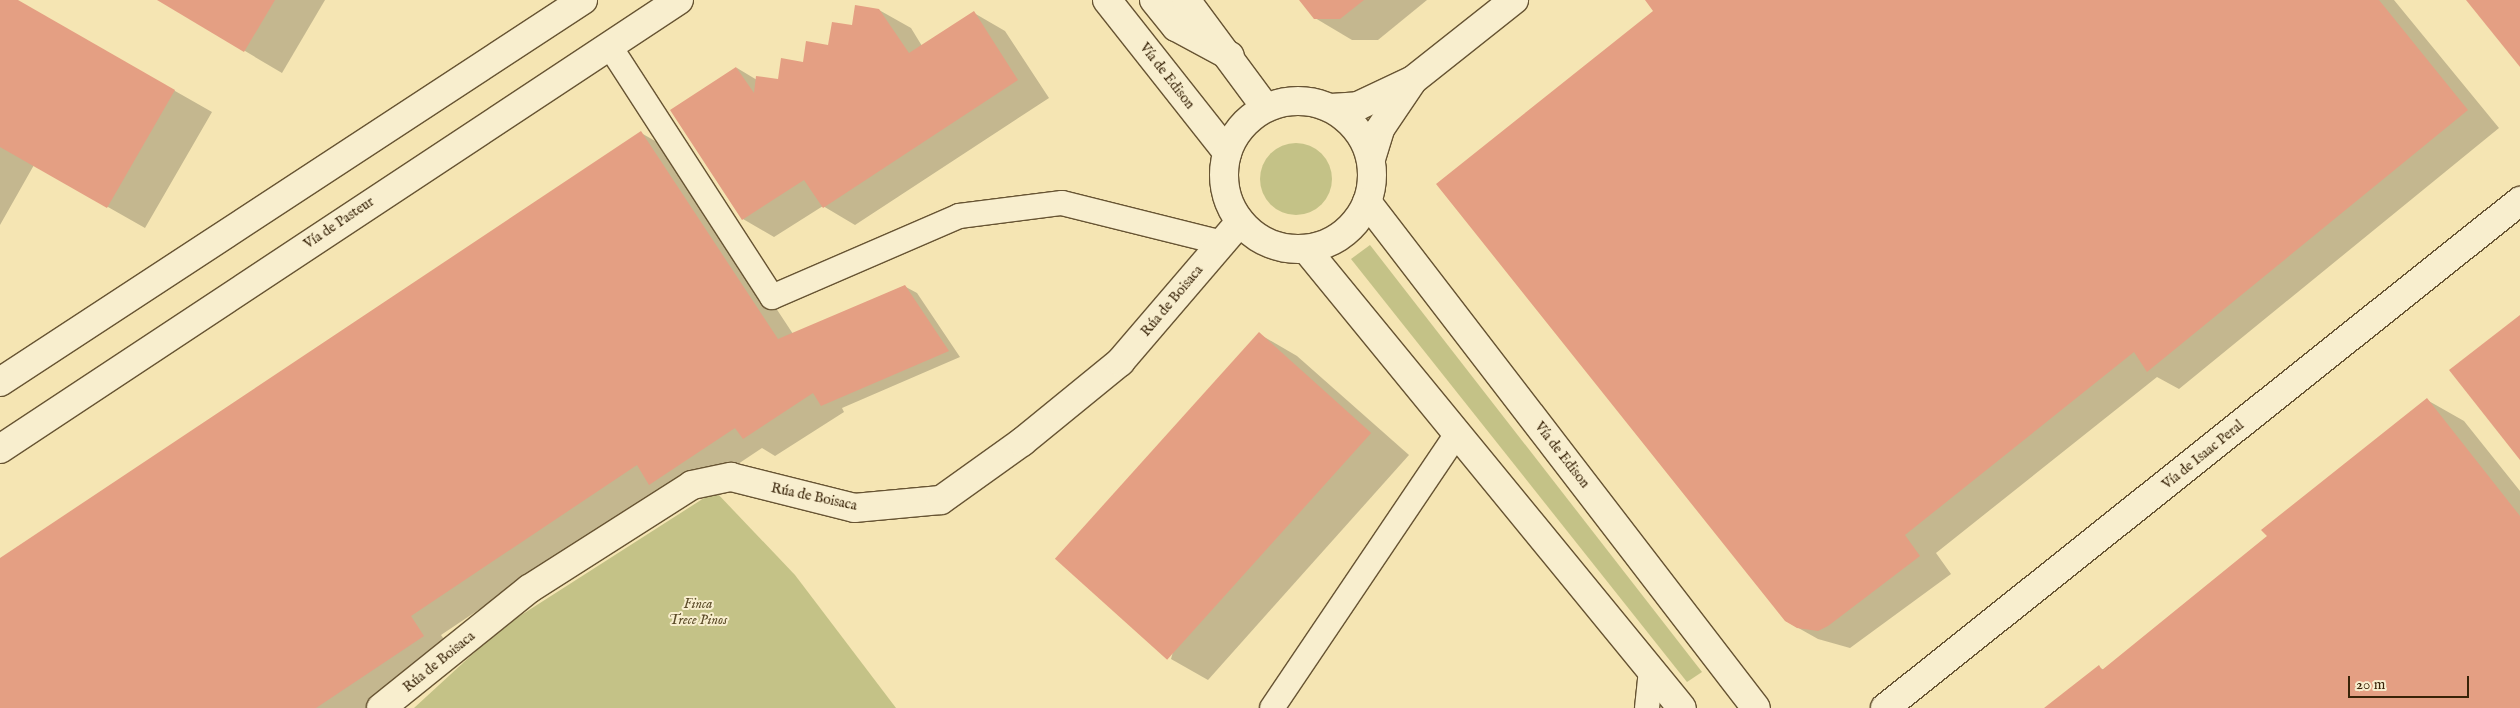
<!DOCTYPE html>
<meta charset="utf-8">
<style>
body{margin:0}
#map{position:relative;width:2520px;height:708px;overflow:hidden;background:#f5e5b3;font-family:"IM FELL English",serif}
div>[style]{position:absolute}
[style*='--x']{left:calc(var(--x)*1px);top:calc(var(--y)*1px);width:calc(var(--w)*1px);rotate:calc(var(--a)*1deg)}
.green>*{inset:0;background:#c4c287}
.round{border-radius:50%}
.shadow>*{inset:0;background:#0003}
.building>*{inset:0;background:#e49f83;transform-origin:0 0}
.roads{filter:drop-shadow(1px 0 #675433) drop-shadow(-1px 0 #675433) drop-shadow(0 1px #675433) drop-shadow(0 -1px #675433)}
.lane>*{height:24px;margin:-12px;padding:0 12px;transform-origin:12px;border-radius:12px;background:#f8eece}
.street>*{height:28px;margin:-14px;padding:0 14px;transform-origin:14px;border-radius:14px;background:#f8eece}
.secondary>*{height:28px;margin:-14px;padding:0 14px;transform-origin:14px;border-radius:14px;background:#f8eece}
.secondary>.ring{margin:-14px;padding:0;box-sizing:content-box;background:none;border:28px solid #f8eece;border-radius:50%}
span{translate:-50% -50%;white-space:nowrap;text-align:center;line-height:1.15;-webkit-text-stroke:4px #f8eece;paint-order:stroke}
.street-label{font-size:14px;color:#382308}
.park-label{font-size:14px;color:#5b4b28;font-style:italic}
.scale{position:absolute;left:2348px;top:676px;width:121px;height:22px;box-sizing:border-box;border:2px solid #382308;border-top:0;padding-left:6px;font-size:15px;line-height:18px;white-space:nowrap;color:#382308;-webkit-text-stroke:4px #f8eece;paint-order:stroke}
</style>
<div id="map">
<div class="green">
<div class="round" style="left:1260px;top:143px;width:72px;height:72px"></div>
<div style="clip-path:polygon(1370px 245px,1702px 672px,1687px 682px,1351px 259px)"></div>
<div style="clip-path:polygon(715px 491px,795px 575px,896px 708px,414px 708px,501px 628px)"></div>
</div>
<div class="shadow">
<div style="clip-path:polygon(0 0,15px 0,212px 112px,145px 228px,34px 165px,0 225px)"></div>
<div style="clip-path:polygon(159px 0,325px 0,282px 73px)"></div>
<div style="clip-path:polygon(1300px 0,1427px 0,1378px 40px,1352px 40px,1315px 18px)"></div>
<div style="clip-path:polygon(1647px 0,2394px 0,2499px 128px,2179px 389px,2157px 377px,1936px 553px,1951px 574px,1850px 648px,1818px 639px,1786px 621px,1655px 11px)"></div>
<div style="clip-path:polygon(879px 10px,911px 28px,922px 46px,974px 13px,1005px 31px,1049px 98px,855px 225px,823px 206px,774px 237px,743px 219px,737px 68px,757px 80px,779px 80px)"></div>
<div style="clip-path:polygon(641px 133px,673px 151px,793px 334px,904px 286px,917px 293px,960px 357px,842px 408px,844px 412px,775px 456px,762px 448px,681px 502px,659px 489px,441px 635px,455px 655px,375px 708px,0 708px,0 560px)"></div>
<div style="clip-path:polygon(1259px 334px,1297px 356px,1409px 455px,1208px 680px,1171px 659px)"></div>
<div style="clip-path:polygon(2427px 400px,2464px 421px,2520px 491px,2520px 708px,2046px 708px,2099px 667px,2104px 670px,2269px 536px)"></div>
</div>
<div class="building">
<div style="clip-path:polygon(0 0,18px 0,175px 90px,107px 208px,0 147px)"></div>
<div style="clip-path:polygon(157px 0,275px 0,244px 52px)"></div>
<div style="clip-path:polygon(1299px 0,1364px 0,1340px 19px,1314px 19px)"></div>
<div style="clip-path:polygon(1645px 0,2379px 0,2468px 110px,2147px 372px,2134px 352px,1905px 535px,1920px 556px,1828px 626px,1818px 631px,1797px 628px,1785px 621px,1436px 184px,1653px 11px)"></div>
<div style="clip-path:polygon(2466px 0,2520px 0,2520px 67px)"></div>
<div style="clip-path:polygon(855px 5px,879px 9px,909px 53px,974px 11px,1018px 80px,823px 208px,804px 180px,742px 220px,670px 110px,736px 67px,754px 93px,756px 76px,778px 79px,781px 58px,803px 62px,806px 41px,828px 45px,832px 22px,852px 25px)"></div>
<div style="clip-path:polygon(641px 131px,778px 339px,905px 285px,949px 351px,821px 406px,813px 393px,743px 439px,735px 428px,649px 485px,637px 465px,411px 616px,424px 636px,316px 708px,0 708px,0 558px)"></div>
<div style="clip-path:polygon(2520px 315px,2520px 460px,2449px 370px)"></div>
<div style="left:1259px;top:332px;width:151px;height:305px;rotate:42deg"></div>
<div style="clip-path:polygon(2427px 398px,2520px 516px,2520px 708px,2044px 708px,2099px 665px,2102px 670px,2267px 536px,2261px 530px)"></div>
</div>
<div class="roads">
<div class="lane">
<div style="--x:609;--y:45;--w:300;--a:57.1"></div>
<div style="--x:772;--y:297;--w:204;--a:-23.4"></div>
<div style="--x:959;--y:216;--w:104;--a:-7.2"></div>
<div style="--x:1062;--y:203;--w:165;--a:14"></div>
<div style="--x:1272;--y:708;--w:331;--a:-56"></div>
<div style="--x:1647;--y:708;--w:38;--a:-84"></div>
</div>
<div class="street">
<div style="--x:1154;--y:0;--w:35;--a:51"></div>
<div style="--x:1176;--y:27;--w:61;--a:28.2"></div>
<div style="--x:1331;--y:108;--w:27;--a:-4"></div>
<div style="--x:1358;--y:106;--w:61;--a:-25.3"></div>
<div style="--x:1413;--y:80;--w:129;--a:-38.4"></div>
<div style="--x:1371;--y:159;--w:31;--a:-73"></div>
<div style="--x:1380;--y:129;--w:55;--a:-56"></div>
<div style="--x:0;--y:382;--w:697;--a:-33.23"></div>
<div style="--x:0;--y:449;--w:814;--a:-33.48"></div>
<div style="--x:381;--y:708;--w:190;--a:-38.8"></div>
<div style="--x:529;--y:589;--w:193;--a:-32.5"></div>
<div style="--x:692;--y:485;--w:40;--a:-12"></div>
<div style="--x:731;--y:477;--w:127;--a:14.1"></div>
<div style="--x:854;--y:508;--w:87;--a:-5.3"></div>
<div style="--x:941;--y:500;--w:100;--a:-35.6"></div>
<div style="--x:1022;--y:442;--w:127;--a:-39.2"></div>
<div style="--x:1120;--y:362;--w:184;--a:-49.4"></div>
<div style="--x:1885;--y:708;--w:813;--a:-38.6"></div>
</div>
<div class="secondary">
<div style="--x:1107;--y:0;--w:194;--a:51.7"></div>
<div style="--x:1186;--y:0;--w:134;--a:53.5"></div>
<div class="ring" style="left:1224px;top:101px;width:120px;height:120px"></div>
<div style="--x:1367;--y:202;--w:638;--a:52.45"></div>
<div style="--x:1306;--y:249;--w:593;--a:50.68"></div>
</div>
</div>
<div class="street-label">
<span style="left:1167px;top:76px;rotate:52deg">Vía de Edison</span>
<span style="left:339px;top:223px;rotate:-34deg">Vía de Pasteur</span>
<span style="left:1172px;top:301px;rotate:-50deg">Rúa de Boisaca</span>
<span style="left:1562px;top:455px;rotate:52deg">Vía de Edison</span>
<span style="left:2203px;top:455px;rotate:-39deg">Vía de Isaac Peral</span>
<span style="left:814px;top:497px;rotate:12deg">Rúa de Boisaca</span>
<span style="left:439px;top:662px;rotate:-39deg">Rúa de Boisaca</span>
</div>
<div class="park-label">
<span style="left:698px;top:612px">Finca<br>Trece Pinos</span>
</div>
<div class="scale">20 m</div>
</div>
